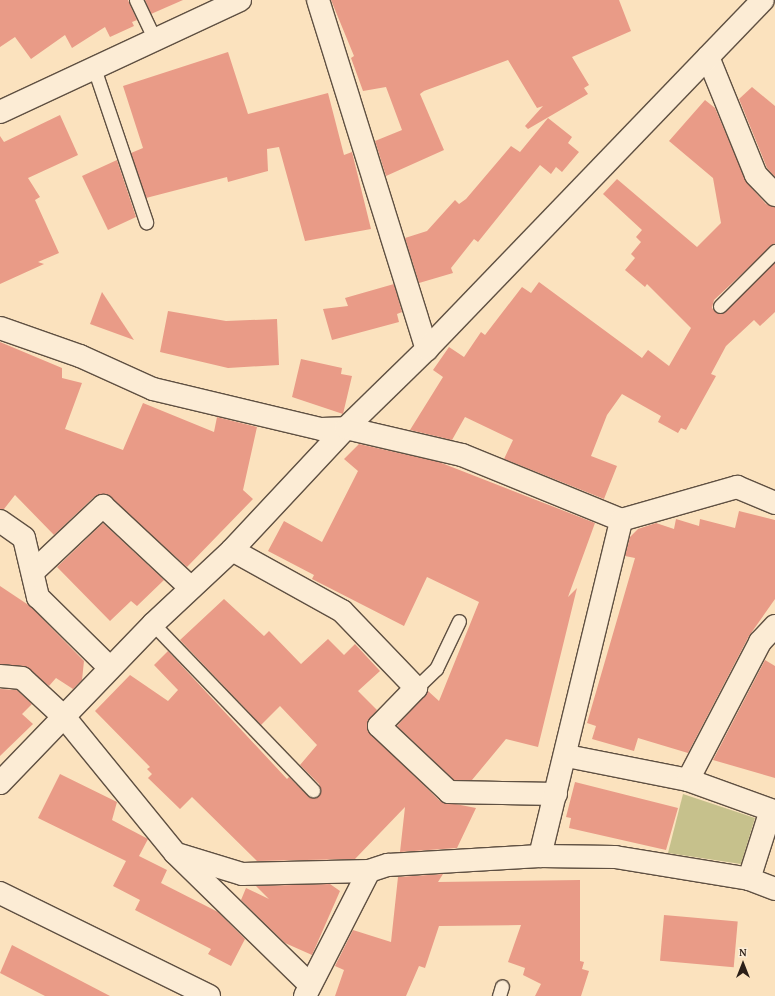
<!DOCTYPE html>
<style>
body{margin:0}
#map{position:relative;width:775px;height:996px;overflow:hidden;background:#fbe2be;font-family:"Gentium Book Plus",serif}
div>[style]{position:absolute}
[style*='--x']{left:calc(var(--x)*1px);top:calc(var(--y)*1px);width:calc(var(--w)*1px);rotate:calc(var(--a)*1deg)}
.green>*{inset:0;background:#c6c18c}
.building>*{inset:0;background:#e99b87;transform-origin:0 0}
.roads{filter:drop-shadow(1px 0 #5f5042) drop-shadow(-1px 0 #5f5042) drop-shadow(0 1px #5f5042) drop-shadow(0 -1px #5f5042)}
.lane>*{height:13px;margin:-6.5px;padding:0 6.5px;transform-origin:6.5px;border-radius:6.5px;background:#fcecd5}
.street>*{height:22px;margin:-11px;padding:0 11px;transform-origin:11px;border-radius:11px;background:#fcecd5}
.secondary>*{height:22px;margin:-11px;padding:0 11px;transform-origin:11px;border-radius:11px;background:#fcecd5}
span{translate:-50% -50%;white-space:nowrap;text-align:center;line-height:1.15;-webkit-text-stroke:3px #fcecd5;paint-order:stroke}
.north{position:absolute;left:723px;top:944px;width:40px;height:40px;-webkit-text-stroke:3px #fcecd5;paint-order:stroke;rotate:0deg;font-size:11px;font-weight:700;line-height:16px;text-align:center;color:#2b1f18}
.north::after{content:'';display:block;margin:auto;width:14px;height:18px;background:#2b1f18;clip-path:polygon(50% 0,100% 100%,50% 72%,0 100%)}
</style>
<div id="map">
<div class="green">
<div style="clip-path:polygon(683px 794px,755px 818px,741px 864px,668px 853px)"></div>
</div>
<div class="building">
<div style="clip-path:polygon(0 0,128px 0,137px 20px,132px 22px,134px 26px,110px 37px,105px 27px,72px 48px,65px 35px,31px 59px,15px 37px,0 47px)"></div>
<div style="clip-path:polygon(145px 0,183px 0,151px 14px)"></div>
<div style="clip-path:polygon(331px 0,619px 0,631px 31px,572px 57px,589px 85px,584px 88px,588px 94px,528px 129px,525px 126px,543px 106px,537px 108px,508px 60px,424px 91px,420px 94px,444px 150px,386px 176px,375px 141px,402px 130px,386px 87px,363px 91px,351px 58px,354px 56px)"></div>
<div style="clip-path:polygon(228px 52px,248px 114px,328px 93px,344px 155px,352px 152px,371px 229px,305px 241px,279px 147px,267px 149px,268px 171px,228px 182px,227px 177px,146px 198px,131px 153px,143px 148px,123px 86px)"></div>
<div style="clip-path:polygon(752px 87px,775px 106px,775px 177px,767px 168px,739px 99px)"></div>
<div style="clip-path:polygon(705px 100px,715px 108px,747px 183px,766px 204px,775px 207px,775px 243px,714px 300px,712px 308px,718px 314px,725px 312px,775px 262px,775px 312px,760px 326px,754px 320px,726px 346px,711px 374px,716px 376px,686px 430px,681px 428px,678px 433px,658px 422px,661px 416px,622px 394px,607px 415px,591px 456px,617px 466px,604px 499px,504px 459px,513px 440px,465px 417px,452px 440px,410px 430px,443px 377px,433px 370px,449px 347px,464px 357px,481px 332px,485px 335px,522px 287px,531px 293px,539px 282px,642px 358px,648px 350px,669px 366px,691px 328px,647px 284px,645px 287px,625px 270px,635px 258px,631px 254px,641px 242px,636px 237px,642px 230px,603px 194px,617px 179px,697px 247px,721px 223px,713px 178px,669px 141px)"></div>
<div style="clip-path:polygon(60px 115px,78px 155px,28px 178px,40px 197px,35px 200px,59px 253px,38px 262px,44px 264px,0 284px,0 136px,4px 142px)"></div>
<div style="clip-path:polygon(548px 118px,572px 137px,568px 143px,579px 152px,562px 172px,556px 167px,551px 174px,540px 165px,478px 242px,474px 239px,451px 268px,453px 273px,419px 283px,405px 238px,427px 231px,455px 200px,459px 204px,466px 199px,511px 146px,520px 152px)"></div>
<div style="clip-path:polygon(117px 160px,136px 217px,108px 230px,82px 176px)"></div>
<div style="clip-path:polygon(394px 284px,402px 312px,397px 314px,399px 322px,332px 340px,323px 309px,348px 306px,345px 298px)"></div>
<div style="clip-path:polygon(102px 292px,134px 340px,90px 324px)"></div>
<div style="clip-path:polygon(168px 311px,226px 321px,277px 319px,279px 365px,228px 368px,160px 352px)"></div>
<div style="clip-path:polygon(0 342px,62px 368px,62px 378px,82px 383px,65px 429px,123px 450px,143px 403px,214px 432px,217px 417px,257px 427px,243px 490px,253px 499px,187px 567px,106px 494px,94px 497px,54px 535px,15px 495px,4px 509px,0 509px)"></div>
<div style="clip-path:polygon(301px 359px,342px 368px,341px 374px,352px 376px,343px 414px,292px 397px)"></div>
<div style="clip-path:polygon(359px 444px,439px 462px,595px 523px,568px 597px,577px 588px,538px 747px,506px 739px,472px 780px,454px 780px,397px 726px,428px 691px,439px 701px,479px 602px,427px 577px,404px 626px,312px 579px,314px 575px,268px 551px,284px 521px,322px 542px,358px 471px,344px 459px)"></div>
<div style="clip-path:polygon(739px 511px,775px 520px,775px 599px,749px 636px,688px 753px,638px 738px,634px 751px,592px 739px,596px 726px,587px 723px,635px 558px,625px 556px,630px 537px,638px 529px,656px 523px,674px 529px,676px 519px,699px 526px,700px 519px,735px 528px)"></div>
<div style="clip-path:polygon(103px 523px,164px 580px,137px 606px,131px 601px,110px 621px,57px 567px)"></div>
<div style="clip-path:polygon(0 586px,30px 606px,84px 661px,82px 680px,73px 689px,56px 678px,49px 686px,24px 666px,0 664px)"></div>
<div style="clip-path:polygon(224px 599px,264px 636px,269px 631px,301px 664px,328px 639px,344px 655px,355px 644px,380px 671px,358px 691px,377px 710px,367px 723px,367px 730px,440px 801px,476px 808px,457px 848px,400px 852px,405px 807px,355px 859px,257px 861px,192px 797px,180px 809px,148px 778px,152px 774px,147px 769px,150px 767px,95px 711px,130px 675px,168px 701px,178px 690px,154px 665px,168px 651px,287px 779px,289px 777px,310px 798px,321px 793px,319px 784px,300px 765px,317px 745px,280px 706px,261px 725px,180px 640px)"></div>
<div style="clip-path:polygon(765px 660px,775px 666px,775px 778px,713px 760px)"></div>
<div style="clip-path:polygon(0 689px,17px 690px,32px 704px,22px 714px,33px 724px,0 756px)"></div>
<div style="clip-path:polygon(60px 774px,117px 802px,112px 820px,148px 839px,139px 856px,167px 870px,161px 883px,218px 912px,245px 939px,231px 966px,208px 954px,211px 949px,135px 910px,140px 900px,113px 886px,126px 861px,38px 818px)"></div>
<div style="clip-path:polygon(575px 782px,678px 808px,666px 850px,569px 828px,571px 818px,566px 817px)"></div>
<div style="clip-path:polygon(443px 874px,438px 882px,580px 880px,580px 961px,584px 962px,582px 969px,589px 971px,581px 996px,535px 996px,541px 984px,523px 975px,525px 968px,508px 962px,521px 925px,439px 926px,425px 968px,419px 966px,406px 996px,335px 996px,344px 970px,335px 966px,353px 930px,391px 942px,398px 877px)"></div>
<div style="clip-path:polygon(330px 884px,340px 891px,312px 955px,285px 943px,241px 900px,246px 888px,269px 899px,256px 886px)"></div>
<div style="left:664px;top:915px;width:74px;height:46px;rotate:5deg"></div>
<div style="clip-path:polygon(12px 945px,110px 996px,45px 996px,0 973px)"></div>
</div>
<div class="roads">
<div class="lane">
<div style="--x:136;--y:0;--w:44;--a:64.6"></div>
<div style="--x:94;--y:68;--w:163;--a:71.3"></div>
<div style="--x:720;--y:306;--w:78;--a:-45"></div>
<div style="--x:153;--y:624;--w:231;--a:46.1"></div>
<div style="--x:416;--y:688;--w:28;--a:-44"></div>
<div style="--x:436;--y:669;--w:53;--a:-64.4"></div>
<div style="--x:499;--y:996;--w:10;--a:-73"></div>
</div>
<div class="street">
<div style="--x:318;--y:0;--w:366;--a:72.7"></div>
<div style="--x:708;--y:57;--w:127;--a:67.9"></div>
<div style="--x:756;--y:175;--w:28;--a:46"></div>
<div style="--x:0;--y:112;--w:265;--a:-25"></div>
<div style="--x:0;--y:328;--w:85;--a:19.3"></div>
<div style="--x:80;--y:356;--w:80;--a:24.3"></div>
<div style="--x:153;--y:389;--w:173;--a:13.4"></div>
<div style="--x:321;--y:429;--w:25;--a:-2"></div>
<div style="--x:346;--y:428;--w:119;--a:13.1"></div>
<div style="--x:462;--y:455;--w:172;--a:22.2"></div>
<div style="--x:621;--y:520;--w:121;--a:-15.9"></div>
<div style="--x:737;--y:487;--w:41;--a:22.8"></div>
<div style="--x:0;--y:521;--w:29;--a:35"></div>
<div style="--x:24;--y:538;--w:61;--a:76.7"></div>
<div style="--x:38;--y:597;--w:101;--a:44.6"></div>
<div style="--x:232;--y:550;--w:126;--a:29"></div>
<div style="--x:342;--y:611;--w:107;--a:46.1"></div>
<div style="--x:416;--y:688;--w:53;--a:134.2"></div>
<div style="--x:379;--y:726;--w:96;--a:43.3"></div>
<div style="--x:449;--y:792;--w:107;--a:1.1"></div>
<div style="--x:34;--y:571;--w:95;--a:-43.3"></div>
<div style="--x:103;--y:506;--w:120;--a:43"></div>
<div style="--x:0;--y:676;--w:22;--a:5"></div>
<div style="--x:22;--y:678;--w:59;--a:42.9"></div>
<div style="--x:65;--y:718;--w:174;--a:50.8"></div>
<div style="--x:175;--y:853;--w:186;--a:44.3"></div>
<div style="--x:567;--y:756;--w:123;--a:11.2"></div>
<div style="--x:0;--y:783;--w:221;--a:-46.1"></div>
<div style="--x:153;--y:624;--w:108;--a:-43.1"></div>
<div style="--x:232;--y:550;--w:167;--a:-46.9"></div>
<div style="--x:346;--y:428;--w:113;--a:-44.3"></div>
<div style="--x:427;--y:349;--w:484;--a:-46.1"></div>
<div style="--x:180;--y:855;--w:65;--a:17"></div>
<div style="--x:242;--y:874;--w:127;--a:-1.4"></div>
<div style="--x:540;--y:856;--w:346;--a:-76.4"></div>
<div style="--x:749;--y:879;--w:72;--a:-72.3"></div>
<div style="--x:771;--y:810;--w:88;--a:-160.1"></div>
<div style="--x:688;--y:780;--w:156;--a:-62.4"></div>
<div style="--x:760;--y:642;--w:22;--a:-47"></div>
<div style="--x:305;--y:996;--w:140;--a:-62.9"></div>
<div style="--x:369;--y:871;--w:20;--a:-18"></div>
<div style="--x:388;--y:865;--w:152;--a:-3.4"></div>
<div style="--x:540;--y:856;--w:75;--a:0.8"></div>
<div style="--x:615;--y:857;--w:136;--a:9.3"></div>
<div style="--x:749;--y:879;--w:28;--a:21"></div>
</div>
<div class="secondary">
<div style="--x:0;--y:893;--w:233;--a:26.2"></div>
</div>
</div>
<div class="north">N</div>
</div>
